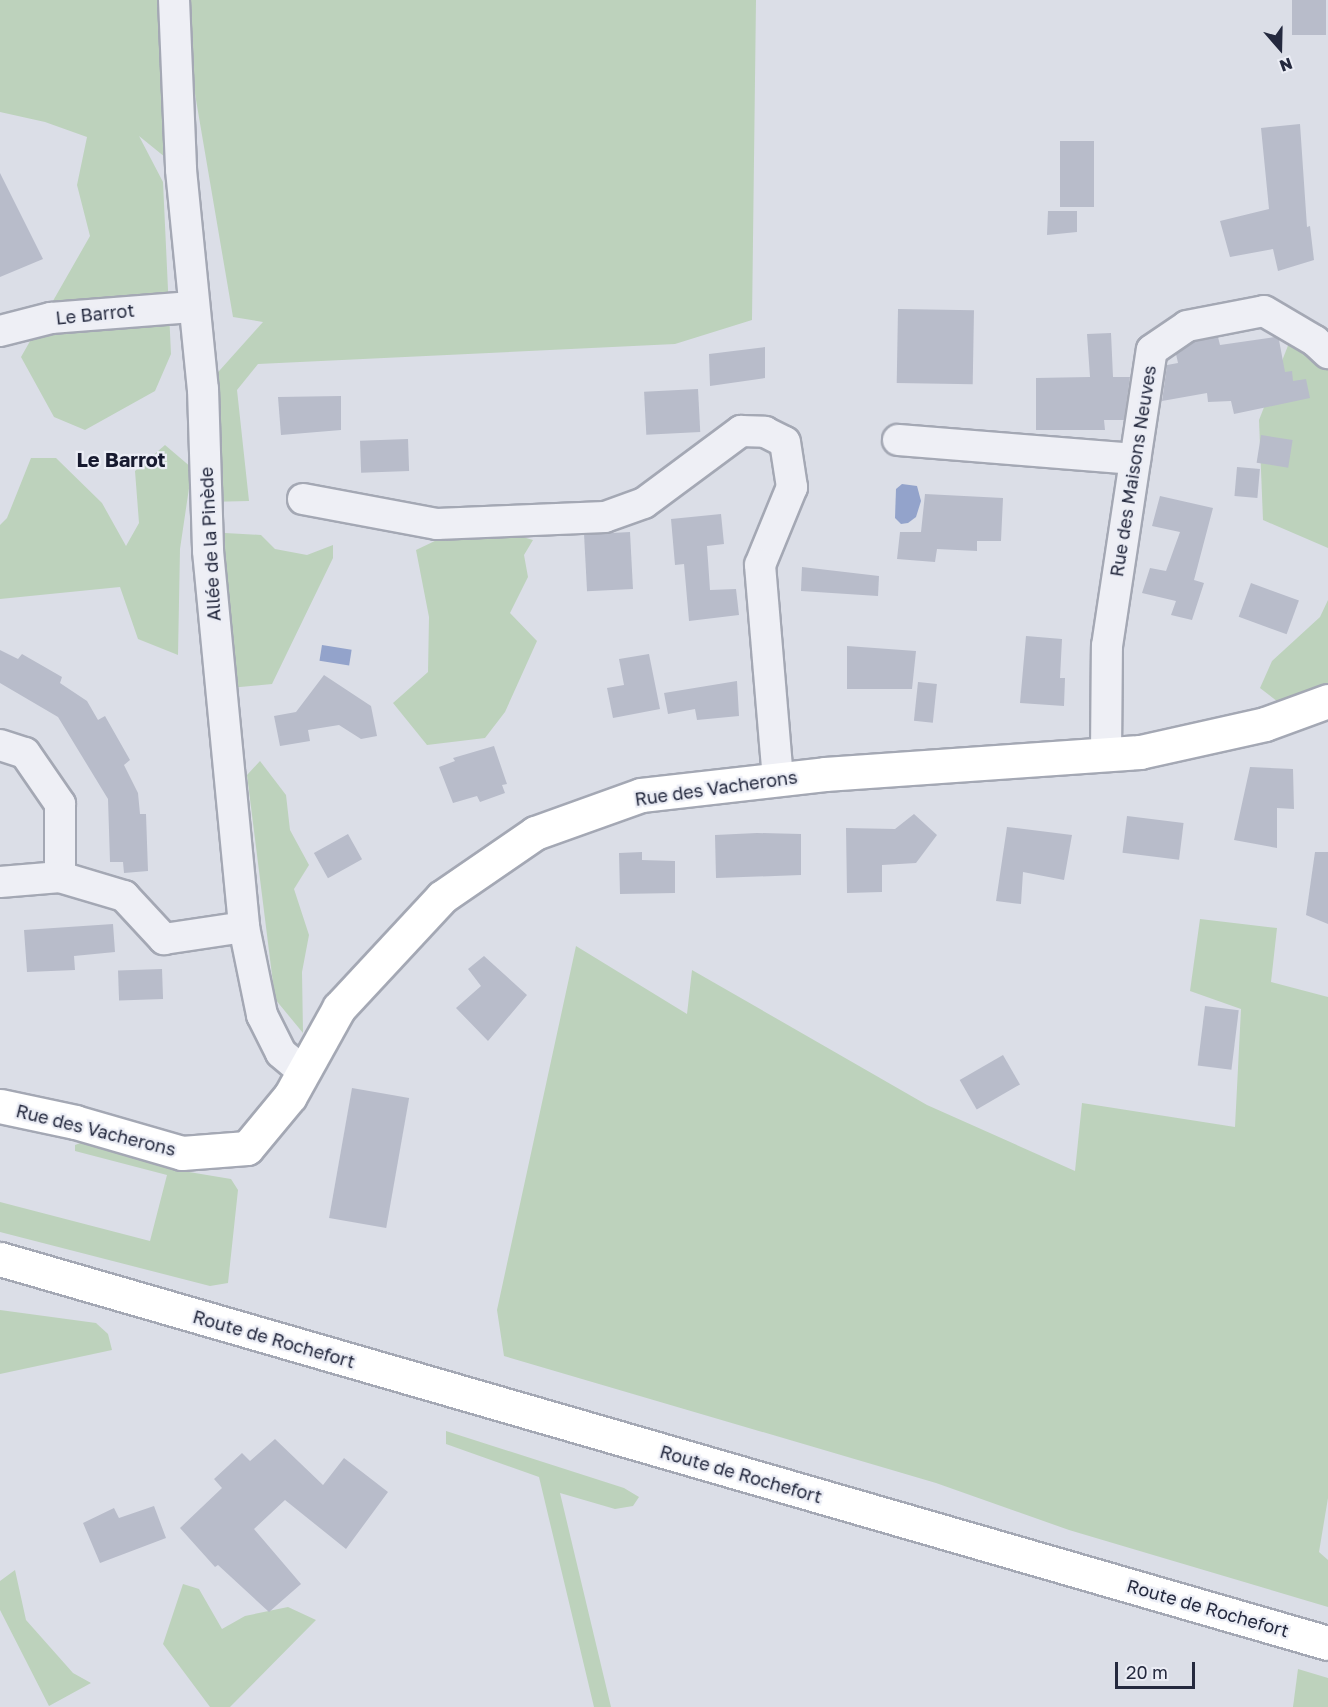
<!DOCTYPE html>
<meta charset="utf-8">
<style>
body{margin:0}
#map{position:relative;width:1328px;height:1707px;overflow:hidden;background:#dbdee7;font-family:"Golos Text",sans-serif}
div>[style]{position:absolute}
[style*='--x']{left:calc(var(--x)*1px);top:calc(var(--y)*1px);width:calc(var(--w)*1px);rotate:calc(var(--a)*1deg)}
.green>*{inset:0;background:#bdd2bc}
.water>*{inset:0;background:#93a3cb;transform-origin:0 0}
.building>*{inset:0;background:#b8bcca;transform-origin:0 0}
.roads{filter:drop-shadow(2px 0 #a4a8b4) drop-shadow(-2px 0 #a4a8b4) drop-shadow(0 2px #a4a8b4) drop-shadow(0 -2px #a4a8b4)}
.street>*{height:30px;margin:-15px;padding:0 15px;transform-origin:15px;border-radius:15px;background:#eeeff5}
.secondary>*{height:33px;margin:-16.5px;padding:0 16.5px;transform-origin:16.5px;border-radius:16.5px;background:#fff}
.primary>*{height:33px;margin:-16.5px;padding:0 16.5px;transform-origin:16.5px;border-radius:16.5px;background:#fff}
span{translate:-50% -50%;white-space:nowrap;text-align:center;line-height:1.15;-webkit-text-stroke:4.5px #ebedf5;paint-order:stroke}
.street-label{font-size:18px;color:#24293e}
.neighbourhood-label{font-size:20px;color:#171a2f;font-weight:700}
.north{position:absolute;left:1250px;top:18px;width:60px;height:60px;-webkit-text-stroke:4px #ebedf5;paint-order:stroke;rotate:160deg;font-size:16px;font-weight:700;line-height:24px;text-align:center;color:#24293e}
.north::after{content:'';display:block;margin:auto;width:21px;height:27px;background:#24293e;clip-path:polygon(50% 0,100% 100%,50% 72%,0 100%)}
.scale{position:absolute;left:1115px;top:1662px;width:80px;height:27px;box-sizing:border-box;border:3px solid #24293e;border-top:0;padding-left:8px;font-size:18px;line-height:21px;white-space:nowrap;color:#24293e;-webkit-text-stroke:4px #ebedf5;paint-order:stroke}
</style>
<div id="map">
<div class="green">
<div style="clip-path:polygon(0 0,167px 0,181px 170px,139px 136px,163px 182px,171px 354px,155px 391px,85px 430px,54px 417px,21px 357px,90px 236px,77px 185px,87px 137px,45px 122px,0 112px)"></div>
<div style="clip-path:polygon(179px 0,756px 0,752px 320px,675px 344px,258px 364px,237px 390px,249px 501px,206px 502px,203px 389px,263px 322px,233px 317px)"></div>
<div style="clip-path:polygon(1289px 343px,1328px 366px,1328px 548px,1263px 520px,1259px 420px)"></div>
<div style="clip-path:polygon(165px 445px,192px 468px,180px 549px,178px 655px,138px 639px,120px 587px,0 599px,0 525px,7px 518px,31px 458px,56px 458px,102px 503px,126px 546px,139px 523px,135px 471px)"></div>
<div style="clip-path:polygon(207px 532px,261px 535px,275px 549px,307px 555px,333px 545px,333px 558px,272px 684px,219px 689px)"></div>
<div style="clip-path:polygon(516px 535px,533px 540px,524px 555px,528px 577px,510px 613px,537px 641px,505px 712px,485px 738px,427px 745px,393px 703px,428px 672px,429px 617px,416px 550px,439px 539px)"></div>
<div style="clip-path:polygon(1328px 600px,1328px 688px,1282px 705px,1260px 688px,1272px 661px,1320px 617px)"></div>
<div style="clip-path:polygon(260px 761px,286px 795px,290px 830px,309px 865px,294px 889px,309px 935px,302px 972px,303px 1033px,275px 999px,247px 775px)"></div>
<div style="clip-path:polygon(1200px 919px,1277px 928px,1271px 982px,1328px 997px,1328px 1498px,1319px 1552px,1328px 1560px,1328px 1607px,1069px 1530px,936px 1483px,504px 1356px,497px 1310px,576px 946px,687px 1014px,692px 970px,927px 1105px,1075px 1171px,1082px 1103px,1235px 1127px,1241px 1009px,1190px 991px)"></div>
<div style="clip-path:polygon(83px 1142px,189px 1172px,231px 1179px,238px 1190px,228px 1283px,210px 1286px,0 1232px,0 1202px,150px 1241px,167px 1175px,75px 1151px,75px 1145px)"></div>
<div style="clip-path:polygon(0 1310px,96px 1323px,108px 1334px,112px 1350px,0 1374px)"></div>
<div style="clip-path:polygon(446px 1431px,624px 1488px,639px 1497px,633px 1506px,615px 1509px,560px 1493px,611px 1707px,594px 1707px,539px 1477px,446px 1444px)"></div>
<div style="clip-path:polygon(15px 1570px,26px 1620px,73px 1673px,91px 1683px,49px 1706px,0 1610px,0 1581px)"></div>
<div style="clip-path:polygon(183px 1584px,199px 1589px,222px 1629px,245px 1616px,288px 1607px,316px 1620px,230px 1707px,210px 1707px,163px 1644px)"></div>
<div style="clip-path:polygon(1298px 1669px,1328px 1678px,1328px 1707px,1293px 1707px)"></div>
</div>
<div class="water">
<div style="clip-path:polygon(902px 484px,917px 486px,921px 501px,916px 517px,908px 523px,901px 524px,895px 518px,896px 489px)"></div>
<div style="left:322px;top:645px;width:30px;height:16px;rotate:9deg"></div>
</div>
<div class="building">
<div style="left:1292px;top:0;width:34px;height:35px"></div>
<div style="clip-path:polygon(1300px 124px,1307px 227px,1310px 226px,1314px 260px,1278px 271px,1273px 249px,1230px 257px,1220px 221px,1269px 209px,1261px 128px)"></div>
<div style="left:1094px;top:141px;width:66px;height:34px;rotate:90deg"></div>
<div style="clip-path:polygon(0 173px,43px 259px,0 277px)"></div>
<div style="clip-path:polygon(1048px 211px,1077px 211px,1077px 232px,1047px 235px)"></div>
<div style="left:898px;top:309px;width:76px;height:74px;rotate:1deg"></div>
<div style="clip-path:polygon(1111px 333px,1113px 377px,1130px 377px,1124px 420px,1104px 420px,1105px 430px,1036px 430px,1036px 378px,1090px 377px,1087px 334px)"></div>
<div style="clip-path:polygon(1218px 337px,1220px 345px,1275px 337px,1279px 340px,1285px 372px,1292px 371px,1293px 381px,1306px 379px,1310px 398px,1234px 414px,1231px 401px,1208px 402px,1207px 393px,1162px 401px,1167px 365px,1178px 363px,1176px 354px,1194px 342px)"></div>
<div style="clip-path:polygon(765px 347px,765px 378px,710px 386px,709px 354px)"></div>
<div style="left:698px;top:389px;width:43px;height:54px;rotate:87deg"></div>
<div style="clip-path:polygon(341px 396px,341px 430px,281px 435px,278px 397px)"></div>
<div style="left:1261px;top:435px;width:32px;height:28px;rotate:9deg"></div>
<div style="left:408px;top:439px;width:32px;height:48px;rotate:88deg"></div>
<div style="left:1237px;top:467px;width:23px;height:29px;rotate:5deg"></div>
<div style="clip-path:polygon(925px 494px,1003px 498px,1001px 541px,977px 541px,977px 551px,937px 549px,935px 562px,897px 559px,900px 532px,921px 532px)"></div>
<div style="clip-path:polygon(1160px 496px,1213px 508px,1194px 580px,1204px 583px,1192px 620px,1171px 615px,1176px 601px,1142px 593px,1150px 568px,1166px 571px,1180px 532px,1152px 526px)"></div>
<div style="clip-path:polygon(721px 514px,724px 544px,707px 546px,710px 590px,736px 589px,739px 615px,689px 621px,684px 564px,675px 565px,671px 519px)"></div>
<div style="left:630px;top:532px;width:57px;height:46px;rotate:87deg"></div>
<div style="clip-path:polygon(802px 567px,879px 576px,878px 596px,801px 591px)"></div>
<div style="left:1251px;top:583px;width:51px;height:36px;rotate:20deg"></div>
<div style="clip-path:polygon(1026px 636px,1062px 639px,1060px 678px,1065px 678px,1064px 706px,1020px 703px)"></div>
<div style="clip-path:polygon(847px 646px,916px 651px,912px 689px,847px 689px)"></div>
<div style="clip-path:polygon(0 650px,18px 659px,22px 654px,62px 677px,60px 683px,87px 701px,98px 720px,105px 716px,130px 760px,124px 765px,138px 793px,140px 814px,146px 814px,148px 871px,124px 873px,123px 862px,110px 862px,108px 799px,58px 717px,0 683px)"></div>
<div style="clip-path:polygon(649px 654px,660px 709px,613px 718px,607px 688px,624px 685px,619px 659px)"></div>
<div style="clip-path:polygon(324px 675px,371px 706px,377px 736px,361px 739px,339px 725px,308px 730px,310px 741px,280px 746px,274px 716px,296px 712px)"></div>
<div style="clip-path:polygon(737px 681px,739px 716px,697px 720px,695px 709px,668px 714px,664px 693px)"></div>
<div style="left:918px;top:682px;width:19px;height:39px;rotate:6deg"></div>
<div style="clip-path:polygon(494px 746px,507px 784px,502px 785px,505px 793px,480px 802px,477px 796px,453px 803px,439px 767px,455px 761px,453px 758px)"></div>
<div style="clip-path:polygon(1250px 767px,1293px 769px,1294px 809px,1277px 808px,1277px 848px,1234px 840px)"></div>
<div style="clip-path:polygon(914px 814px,937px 835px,916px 863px,882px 865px,882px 892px,847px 893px,846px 828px,895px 829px)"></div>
<div style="left:1127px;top:816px;width:57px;height:37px;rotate:7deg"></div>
<div style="clip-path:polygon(1007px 827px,1072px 835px,1064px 880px,1023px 872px,1021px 904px,996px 901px)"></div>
<div style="clip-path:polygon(757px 833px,801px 834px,801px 875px,716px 878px,715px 835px)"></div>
<div style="left:348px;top:834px;width:29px;height:39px;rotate:61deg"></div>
<div style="clip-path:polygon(642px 852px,642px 860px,675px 861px,675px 893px,620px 894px,619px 853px)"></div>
<div style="clip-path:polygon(1315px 852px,1328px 852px,1328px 924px,1306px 915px)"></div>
<div style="clip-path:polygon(113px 924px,115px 952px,74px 956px,75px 970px,27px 972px,24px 930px)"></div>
<div style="clip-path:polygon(484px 956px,527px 995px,488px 1041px,456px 1008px,481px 986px,468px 969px)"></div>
<div style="left:162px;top:969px;width:30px;height:44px;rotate:88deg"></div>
<div style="left:1205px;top:1006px;width:34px;height:60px;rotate:7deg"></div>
<div style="left:1003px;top:1055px;width:34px;height:50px;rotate:60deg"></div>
<div style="left:352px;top:1088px;width:58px;height:132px;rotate:10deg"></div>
<div style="clip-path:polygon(275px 1439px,323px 1485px,344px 1458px,388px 1492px,346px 1549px,285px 1500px,254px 1529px,301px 1584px,269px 1612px,218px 1565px,215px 1567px,180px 1528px,222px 1488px,214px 1479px,242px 1453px,250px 1461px)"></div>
<div style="clip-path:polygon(154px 1506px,166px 1538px,100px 1563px,83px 1523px,114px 1508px,119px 1518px)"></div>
</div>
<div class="roads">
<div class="street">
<div style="--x:174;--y:0;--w:170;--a:87.6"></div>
<div style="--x:181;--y:170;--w:220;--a:84.3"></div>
<div style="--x:203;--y:389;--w:162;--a:88.2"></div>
<div style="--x:208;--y:551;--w:378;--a:84.5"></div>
<div style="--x:244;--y:927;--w:90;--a:78.4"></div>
<div style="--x:262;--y:1015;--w:42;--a:63.4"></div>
<div style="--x:281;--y:1053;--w:30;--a:40"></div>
<div style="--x:0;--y:331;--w:53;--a:-14.3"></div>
<div style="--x:51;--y:318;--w:141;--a:-4.5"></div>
<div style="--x:898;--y:440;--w:238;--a:4.6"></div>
<div style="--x:303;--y:499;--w:136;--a:10.6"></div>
<div style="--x:437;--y:524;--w:168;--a:-2.4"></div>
<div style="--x:605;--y:517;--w:41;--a:-19.7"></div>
<div style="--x:644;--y:503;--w:121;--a:-36.6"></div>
<div style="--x:741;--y:431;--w:24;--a:2"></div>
<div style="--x:765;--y:432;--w:22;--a:27"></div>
<div style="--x:785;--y:442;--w:46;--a:81.2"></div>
<div style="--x:792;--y:487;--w:84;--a:112.3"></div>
<div style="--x:760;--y:565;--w:214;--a:85.2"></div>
<div style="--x:0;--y:745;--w:26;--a:18"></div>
<div style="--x:25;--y:753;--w:62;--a:55.5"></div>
<div style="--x:60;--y:804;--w:73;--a:90"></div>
<div style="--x:1106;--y:754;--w:108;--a:-89.5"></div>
<div style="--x:1107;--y:646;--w:299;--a:-81.4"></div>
<div style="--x:1152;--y:350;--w:42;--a:-34.4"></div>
<div style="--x:1187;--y:326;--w:78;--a:-11"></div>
<div style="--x:1264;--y:311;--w:59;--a:30.5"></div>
<div style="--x:1315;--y:341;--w:18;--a:43"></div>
<div style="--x:0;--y:882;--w:60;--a:-4.8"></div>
<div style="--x:60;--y:877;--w:67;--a:16.5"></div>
<div style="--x:124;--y:896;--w:59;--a:47.1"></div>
<div style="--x:164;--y:939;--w:81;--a:-8.5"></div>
</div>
<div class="secondary">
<div style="--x:0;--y:1106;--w:77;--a:12"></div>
<div style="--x:75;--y:1122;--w:111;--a:16.2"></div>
<div style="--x:182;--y:1153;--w:65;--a:-4.4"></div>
<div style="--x:247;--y:1148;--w:67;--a:-50.4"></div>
<div style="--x:290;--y:1096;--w:101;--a:-60.9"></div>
<div style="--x:339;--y:1008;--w:151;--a:-47.1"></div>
<div style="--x:442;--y:897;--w:113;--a:-34.5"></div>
<div style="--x:535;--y:833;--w:113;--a:-19.7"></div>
<div style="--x:641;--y:795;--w:185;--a:-6.5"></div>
<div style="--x:825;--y:774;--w:316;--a:-4"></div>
<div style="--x:1140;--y:752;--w:128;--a:-12.6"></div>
<div style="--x:1265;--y:724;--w:67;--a:-20.1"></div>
</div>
<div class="primary">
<div style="--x:0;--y:1259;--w:1382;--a:16.13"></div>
</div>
</div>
<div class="street-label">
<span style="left:95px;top:314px;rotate:-6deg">Le Barrot</span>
<span style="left:1133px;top:471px;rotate:-81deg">Rue des Maisons Neuves</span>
<span style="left:210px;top:544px;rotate:-93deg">Allée de la Pinède</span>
<span style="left:716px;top:788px;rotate:-8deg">Rue des Vacherons</span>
<span style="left:96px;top:1130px;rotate:14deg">Rue des Vacherons</span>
<span style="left:274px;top:1339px;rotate:16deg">Route de Rochefort</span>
<span style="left:741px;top:1474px;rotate:16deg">Route de Rochefort</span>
<span style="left:1208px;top:1608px;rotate:16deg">Route de Rochefort</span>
</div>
<div class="neighbourhood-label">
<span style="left:121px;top:459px">Le Barrot</span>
</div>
<div class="north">N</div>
<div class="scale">20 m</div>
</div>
